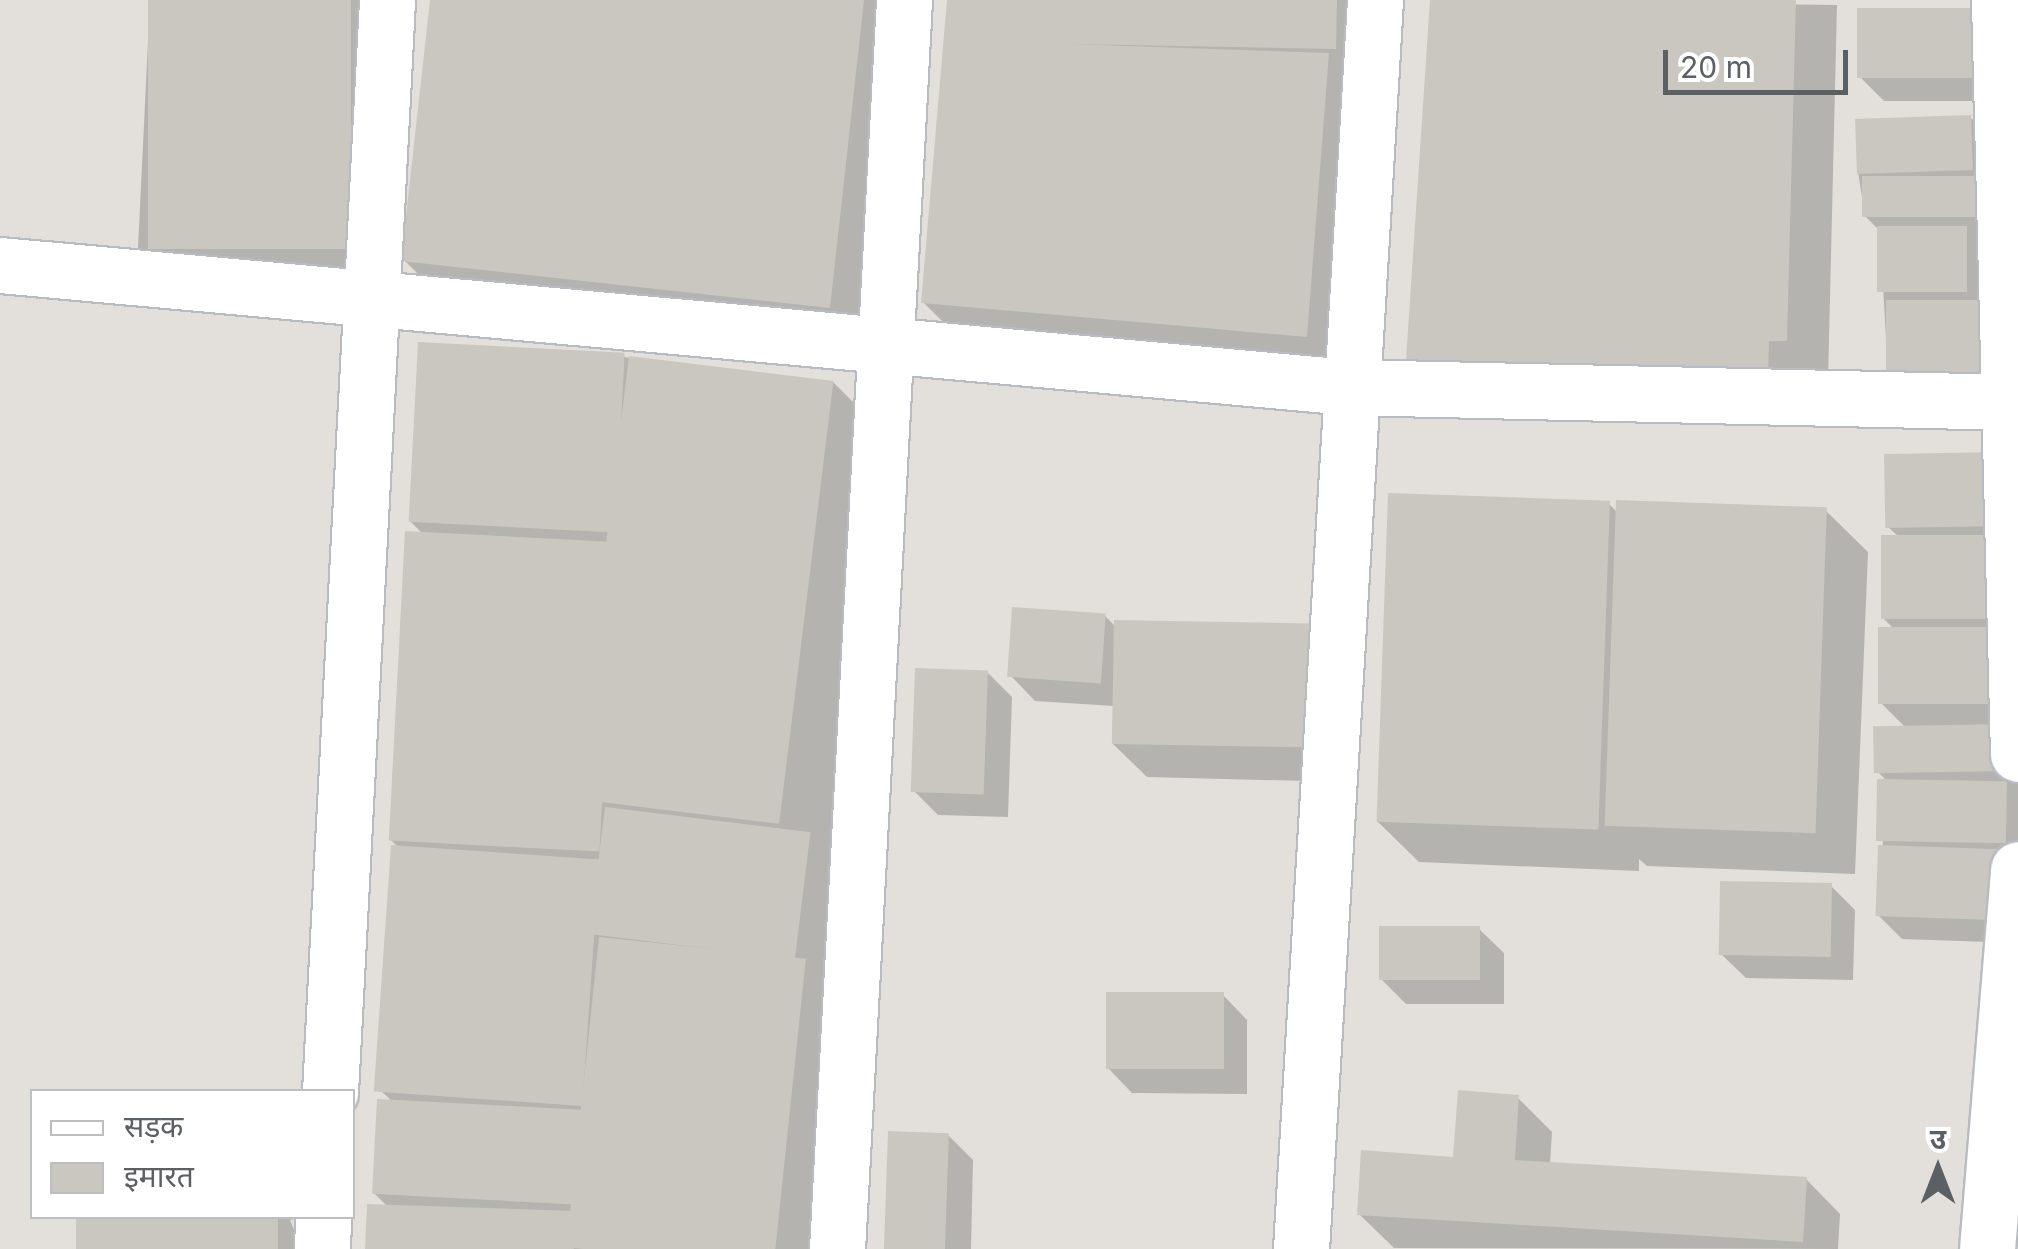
<!DOCTYPE html>
<meta charset="utf-8">
<style>
body{margin:0}
#map{position:relative;width:2018px;height:1249px;overflow:hidden;background:#efede3;font-family:Inter,"Noto Sans Devanagari",sans-serif}
div>[style]{position:absolute}
[style*='--x']{left:calc(var(--x)*1px);top:calc(var(--y)*1px);width:calc(var(--w)*1px);rotate:calc(var(--a)*1deg)}
.industrial>*{inset:0;background:#e3e0db}
.shadow>*{inset:0;background:#0003}
.building>*{inset:0;background:#cac7c0;transform-origin:0 0}
.roads{filter:drop-shadow(2px 0 #b8bbc1) drop-shadow(-2px 0 #b8bbc1) drop-shadow(0 2px #b8bbc1) drop-shadow(0 -2px #b8bbc1)}
.street>*{height:55px;margin:-27.5px;padding:0 27.5px;transform-origin:27.5px;border-radius:27.5px;background:#fff}
span{translate:-50% -50%;white-space:nowrap;text-align:center;line-height:1.15;-webkit-text-stroke:9px #fff;paint-order:stroke}
.legend{position:absolute;left:30px;top:1089px;width:325px;height:130px;box-sizing:border-box;background:#fff;border:2px solid #bdbfc1;margin:0;padding:12px 18px;list-style:none;font-size:30px;color:#5b6065}
.legend li{display:flex;align-items:center;gap:20px;height:50px}
.legend b{width:50px;border:2px solid #bdbfc1}
.north{position:absolute;left:1888px;top:1119px;width:100px;height:100px;-webkit-text-stroke:8px #fff;paint-order:stroke;rotate:0deg;font-size:28px;font-weight:700;line-height:40px;text-align:center;color:#5b6065}
.north::after{content:'';display:block;margin:auto;width:35px;height:45px;background:#5b6065;clip-path:polygon(50% 0,100% 100%,50% 72%,0 100%)}
.scale{position:absolute;left:1663px;top:50px;width:185px;height:45px;box-sizing:border-box;border:5px solid #5b6065;border-top:0;padding-left:12px;font-size:30px;line-height:35px;white-space:nowrap;color:#5b6065;-webkit-text-stroke:8px #fff;paint-order:stroke}
</style>
<div id="map">
<div class="industrial">
<div style="clip-path:polygon(evenodd,0 0,2018px 0,2018px 1249px,0 1249px,0 0,32px 1092px,352px 1092px,352px 1216px,32px 1216px,32px 1092px)"></div>
</div>
<div class="shadow">
<div style="clip-path:polygon(150px 0,394px 0,380px 300px,180px 290px,138px 248px)"></div>
<div style="clip-path:polygon(433px 0,909px 0,871px 349px,446px 302px,404px 260px)"></div>
<div style="clip-path:polygon(950px 0,1360px 0,1347px 378px,965px 344px,923px 302px)"></div>
<div style="clip-path:polygon(1433px 0,1837px 5px,1828px 382px,1809px 422px)"></div>
<div style="clip-path:polygon(1979px 11px,2003px 101px,1884px 101px,1860px 77px)"></div>
<div style="clip-path:polygon(1970px 117px,1995px 142px,1990px 311px,1888px 375px,1880px 231px,1865px 216px,1858px 172px)"></div>
<div style="clip-path:polygon(624px 357px,833px 382px,875px 424px,838px 1249px,368px 1249px,388px 1207px,374px 1193px,393px 1102px,381px 1091px,399px 848px,390px 839px,423px 534px,411px 522px)"></div>
<div style="clip-path:polygon(1999px 454px,2018px 738px,2018px 943px,1902px 939px,1878px 915px,1887px 781px,1876px 770px,1906px 728px,1882px 704px,1895px 630px,1883px 618px,1899px 537px,1887px 526px)"></div>
<div style="clip-path:polygon(1609px 504px,1618px 513px,1826px 511px,1868px 552px,1855px 874px,1647px 866px,1639px 859px,1639px 871px,1419px 862px,1377px 821px)"></div>
<div style="clip-path:polygon(1105px 616px,1116px 627px,1313px 627px,1344px 782px,1147px 777px,1112px 743px,1114px 706px,1035px 701px,1011px 676px)"></div>
<div style="clip-path:polygon(987px 672px,1012px 697px,1008px 817px,938px 815px,914px 791px)"></div>
<div style="clip-path:polygon(1831px 886px,1855px 910px,1853px 980px,1746px 978px,1721px 954px)"></div>
<div style="clip-path:polygon(1479px 929px,1504px 953px,1504px 1004px,1406px 1004px,1381px 979px)"></div>
<div style="clip-path:polygon(1223px 995px,1247px 1020px,1247px 1094px,1132px 1093px,1108px 1068px)"></div>
<div style="clip-path:polygon(1518px 1098px,1552px 1132px,1550px 1164px,1806px 1179px,1840px 1214px,1838px 1249px,1394px 1248px,1359px 1214px,1455px 1159px)"></div>
<div style="clip-path:polygon(948px 1135px,973px 1160px,971px 1249px,888px 1249px)"></div>
<div style="clip-path:polygon(79px 1216px,306px 1216px,290px 1220px,302px 1249px,78px 1249px)"></div>
</div>
<div class="building">
<div style="left:148px;top:0;width:203px;height:249px"></div>
<div style="clip-path:polygon(430px 0,864px 0,830px 308px,401px 261px)"></div>
<div style="clip-path:polygon(947px 0,1337px 0,1336px 49px,1069px 44px,1329px 53px,1307px 337px,921px 303px)"></div>
<div style="clip-path:polygon(1430px 0,1796px 0,1787px 341px,1769px 341px,1768px 381px,1405px 375px)"></div>
<div style="left:1857px;top:8px;width:123px;height:70px"></div>
<div style="left:1971px;top:115px;width:55px;height:116px;rotate:88deg"></div>
<div style="left:1862px;top:176px;width:134px;height:41px"></div>
<div style="left:1877px;top:226px;width:90px;height:66px"></div>
<div style="left:1886px;top:300px;width:97px;height:76px"></div>
<div style="left:418px;top:342px;width:207px;height:180px;rotate:3deg"></div>
<div style="left:629px;top:356px;width:206px;height:446px;rotate:7deg"></div>
<div style="left:2000px;top:452px;width:74px;height:116px;rotate:89deg"></div>
<div style="left:1388px;top:493px;width:222px;height:329px;rotate:2deg"></div>
<div style="left:1616px;top:500px;width:211px;height:326px;rotate:2deg"></div>
<div style="left:405px;top:531px;width:211px;height:310px;rotate:3deg"></div>
<div style="left:1881px;top:535px;width:126px;height:84px"></div>
<div style="left:1012px;top:607px;width:94px;height:70px;rotate:4deg"></div>
<div style="left:1114px;top:620px;width:200px;height:124px;rotate:1deg"></div>
<div style="left:2006px;top:627px;width:77px;height:128px;rotate:90deg"></div>
<div style="left:915px;top:668px;width:73px;height:124px;rotate:2deg"></div>
<div style="left:2007px;top:724px;width:47px;height:134px;rotate:89deg"></div>
<div style="left:1877px;top:779px;width:130px;height:62px;rotate:1deg"></div>
<div style="left:605px;top:807px;width:207px;height:128px;rotate:7deg"></div>
<div style="left:391px;top:845px;width:209px;height:247px;rotate:4deg"></div>
<div style="left:1878px;top:845px;width:123px;height:71px;rotate:2deg"></div>
<div style="left:1720px;top:881px;width:112px;height:74px;rotate:1deg"></div>
<div style="left:1379px;top:926px;width:101px;height:54px"></div>
<div style="left:599px;top:937px;width:208px;height:312px;rotate:6deg"></div>
<div style="left:1106px;top:992px;width:118px;height:77px"></div>
<div style="clip-path:polygon(1458px 1090px,1519px 1095px,1515px 1160px,1807px 1177px,1803px 1242px,1357px 1215px,1361px 1150px,1453px 1157px)"></div>
<div style="left:377px;top:1099px;width:208px;height:95px;rotate:3deg"></div>
<div style="left:888px;top:1131px;width:61px;height:118px;rotate:2deg"></div>
<div style="clip-path:polygon(367px 1204px,575px 1211px,574px 1249px,365px 1249px)"></div>
<div style="left:76px;top:1216px;width:202px;height:33px"></div>
</div>
<div class="roads">
<div class="street">
<div style="--x:1999;--y:0;--w:754;--a:88.56"></div>
<div style="--x:0;--y:265;--w:1354;--a:5.17"></div>
<div style="--x:1348;--y:387;--w:667;--a:1.29"></div>
<div style="--x:330;--y:1092;--w:1093;--a:-87.01"></div>
<div style="--x:322;--y:1249;--w:33;--a:-88"></div>
<div style="--x:837;--y:1249;--w:1251;--a:-86.93"></div>
<div style="--x:1301;--y:1249;--w:1251;--a:-86.61"></div>
<div style="--x:1987;--y:1249;--w:381;--a:-85.3"></div>
</div>
</div>
<ul class="legend">
<li><b style="height:12px;background:#fff"></b>सड़क</li>
<li><b style="height:28px;background:#cac7c0"></b>इमारत</li>
</ul>
<div class="north">उ</div>
<div class="scale">20 m</div>
</div>
